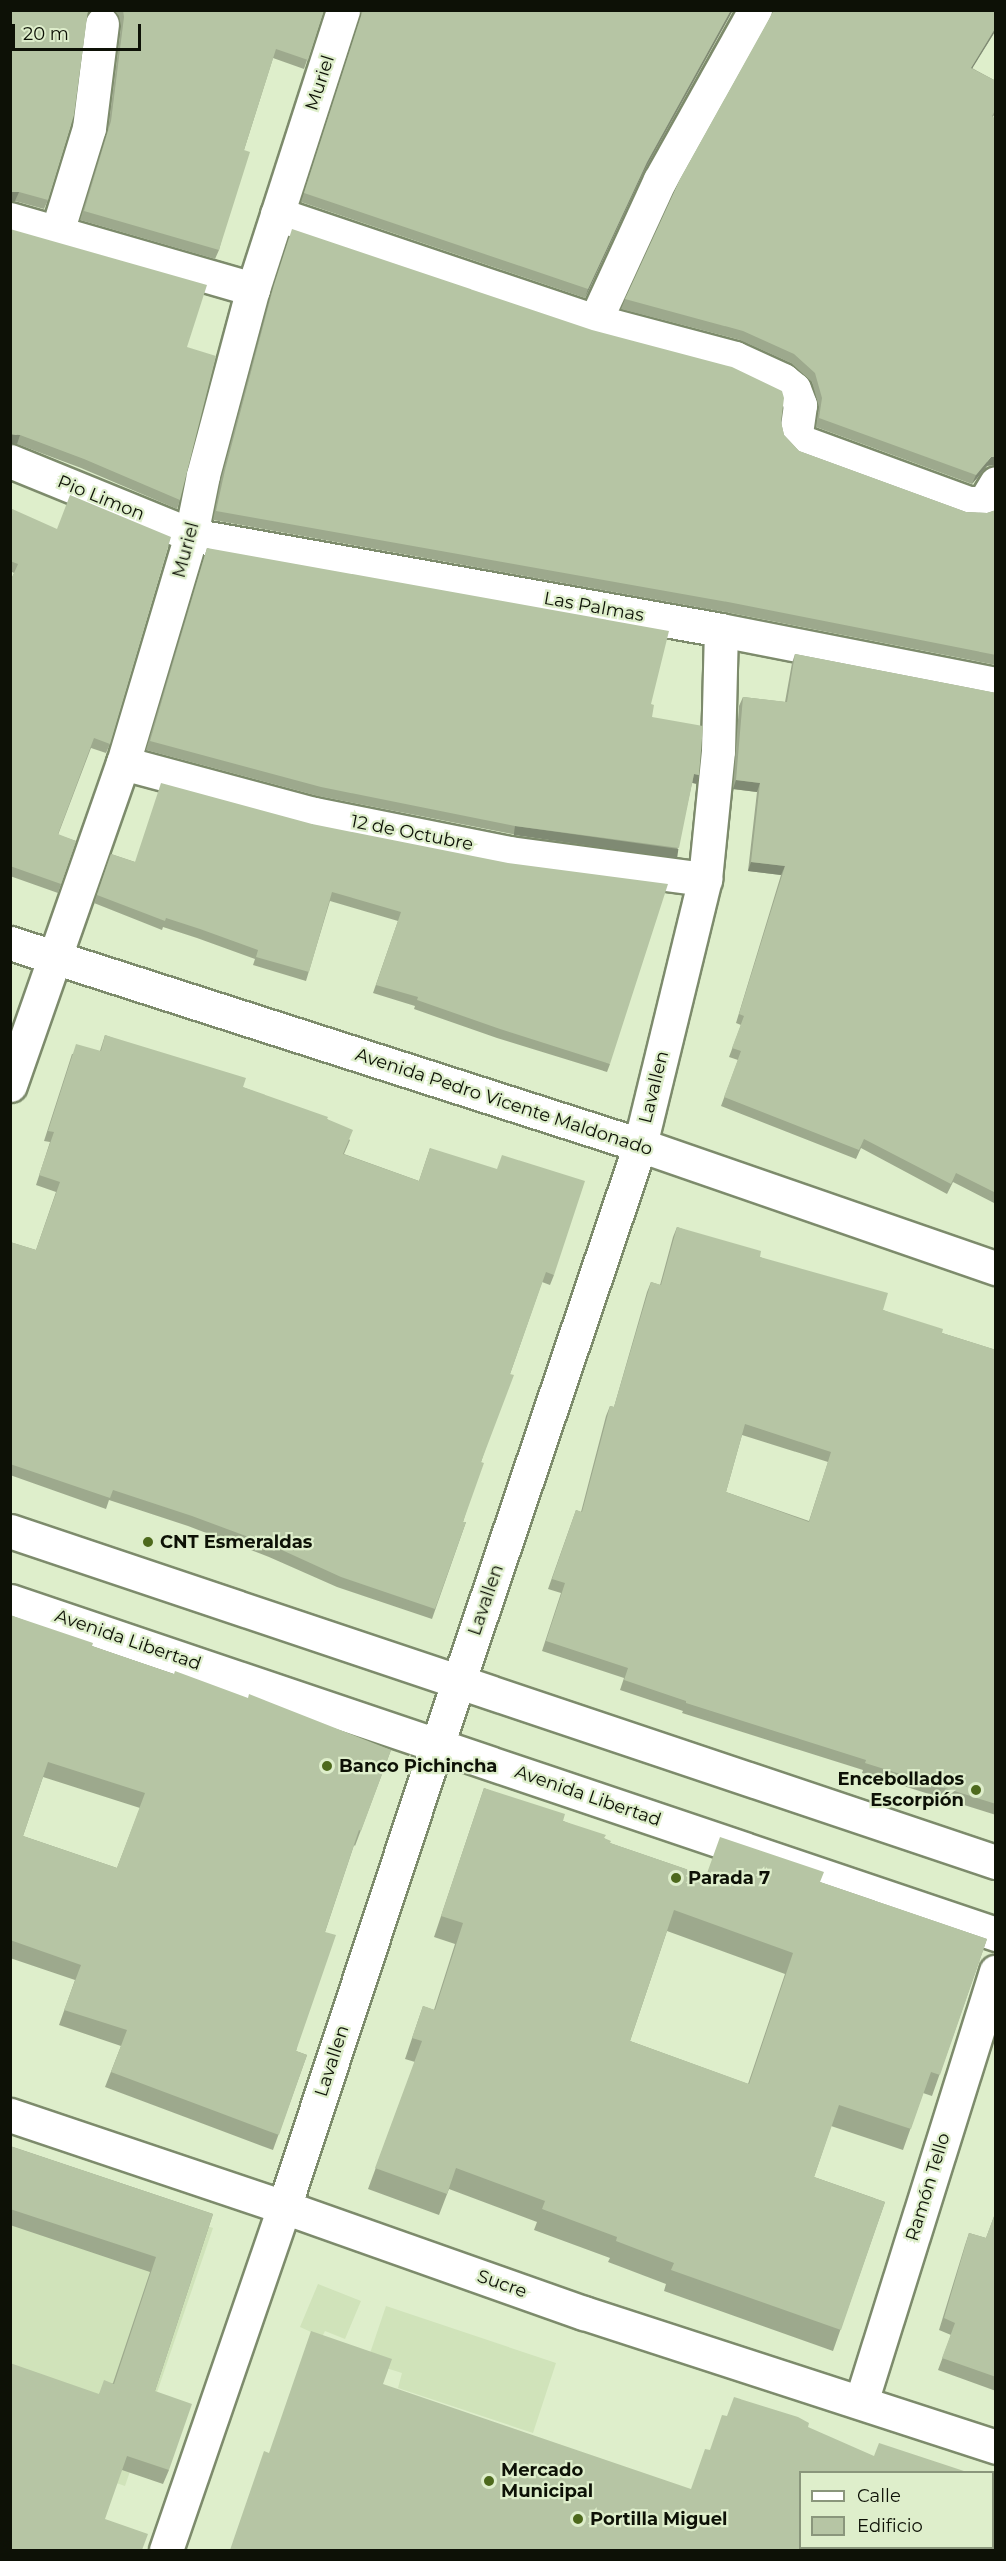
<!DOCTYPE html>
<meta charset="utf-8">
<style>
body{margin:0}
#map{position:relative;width:1006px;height:2561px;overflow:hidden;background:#deeecb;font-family:Montserrat,sans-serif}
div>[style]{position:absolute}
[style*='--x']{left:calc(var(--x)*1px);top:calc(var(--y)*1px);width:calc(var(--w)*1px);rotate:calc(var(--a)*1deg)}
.built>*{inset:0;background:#d0e3ba}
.roads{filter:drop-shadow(2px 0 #7d8b6c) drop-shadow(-2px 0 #7d8b6c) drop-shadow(0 2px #7d8b6c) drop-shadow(0 -2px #7d8b6c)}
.minor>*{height:33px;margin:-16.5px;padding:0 16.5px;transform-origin:16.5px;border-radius:16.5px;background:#fff}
.tertiary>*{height:33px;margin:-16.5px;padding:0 16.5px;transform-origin:16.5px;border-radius:16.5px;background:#fff}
.secondary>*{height:33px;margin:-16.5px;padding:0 16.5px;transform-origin:16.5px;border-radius:16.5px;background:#fff}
.wall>*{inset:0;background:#9da98d}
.shaded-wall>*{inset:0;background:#7f8a73;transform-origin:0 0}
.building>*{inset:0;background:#b6c5a4}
.dots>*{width:16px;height:16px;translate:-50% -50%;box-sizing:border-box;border:3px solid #deeecb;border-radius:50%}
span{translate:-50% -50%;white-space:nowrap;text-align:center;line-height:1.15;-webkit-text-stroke:4.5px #deeecb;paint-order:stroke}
.street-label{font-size:18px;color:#0d1106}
.poi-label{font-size:18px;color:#0d1106;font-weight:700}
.left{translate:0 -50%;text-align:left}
.right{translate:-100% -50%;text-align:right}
.frame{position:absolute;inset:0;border:12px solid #0d1106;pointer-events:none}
.legend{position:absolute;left:799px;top:2471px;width:195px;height:78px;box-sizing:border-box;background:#deeecb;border:2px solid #8a967c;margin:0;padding:8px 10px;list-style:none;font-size:18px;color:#0d1106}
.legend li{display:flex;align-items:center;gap:12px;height:30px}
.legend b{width:30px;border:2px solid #8a967c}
.scale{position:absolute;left:12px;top:24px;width:129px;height:27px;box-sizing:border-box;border:3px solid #0d1106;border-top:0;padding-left:8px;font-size:18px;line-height:21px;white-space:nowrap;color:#0d1106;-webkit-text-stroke:4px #deeecb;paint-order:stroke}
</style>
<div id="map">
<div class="built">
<div style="clip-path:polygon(11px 2160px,213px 2228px,125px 2486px,11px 2447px)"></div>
<div style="clip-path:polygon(318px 2284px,361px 2301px,345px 2339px,325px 2331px,322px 2337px,300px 2327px)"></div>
<div style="clip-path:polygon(386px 2306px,556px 2363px,533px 2433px,398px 2388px,402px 2373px,367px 2362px)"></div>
</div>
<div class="roads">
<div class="minor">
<div style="--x:277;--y:214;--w:336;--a:18.6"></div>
<div style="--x:595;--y:321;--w:145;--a:14.8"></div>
<div style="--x:735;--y:358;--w:53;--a:24.6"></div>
<div style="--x:783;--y:380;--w:14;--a:39"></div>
<div style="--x:794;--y:389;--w:17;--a:69"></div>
<div style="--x:800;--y:405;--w:29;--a:98"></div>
<div style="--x:796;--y:434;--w:10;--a:53"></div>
<div style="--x:802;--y:442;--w:178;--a:20.1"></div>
<div style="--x:969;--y:503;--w:15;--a:0"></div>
<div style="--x:984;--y:503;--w:23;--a:-59"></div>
<div style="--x:10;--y:219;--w:253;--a:16.1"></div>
<div style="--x:57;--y:232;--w:109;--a:-72.9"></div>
<div style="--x:89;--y:128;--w:105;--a:-82.9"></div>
<div style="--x:595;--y:321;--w:155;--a:-65.3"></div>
<div style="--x:660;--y:180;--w:195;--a:-60.8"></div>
<div style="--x:10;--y:461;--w:196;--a:22.2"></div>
<div style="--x:191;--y:535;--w:538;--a:10.16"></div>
<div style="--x:721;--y:630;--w:280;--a:11.1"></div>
<div style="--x:123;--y:763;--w:198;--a:15"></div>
<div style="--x:314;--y:814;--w:199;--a:11.3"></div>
<div style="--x:509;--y:853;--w:198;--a:7.6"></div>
<div style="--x:10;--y:1085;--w:341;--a:-70.7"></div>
<div style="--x:123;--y:763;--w:238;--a:-73.4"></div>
<div style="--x:191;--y:535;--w:61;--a:-78.7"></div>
<div style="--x:203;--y:475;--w:193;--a:-75"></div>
<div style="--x:253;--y:289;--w:293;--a:-72.1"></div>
<div style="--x:10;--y:2115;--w:289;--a:18.6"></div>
<div style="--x:284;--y:2207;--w:318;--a:19.5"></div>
<div style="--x:584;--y:2313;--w:433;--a:18"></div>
<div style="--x:861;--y:2402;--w:451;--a:-72.6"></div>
<div style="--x:166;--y:2550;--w:363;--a:-71"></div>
<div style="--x:284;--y:2207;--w:487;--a:-71.7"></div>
<div style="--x:437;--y:1745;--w:633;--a:-71.31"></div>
<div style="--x:640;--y:1145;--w:274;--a:-76.3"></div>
<div style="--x:705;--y:879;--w:129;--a:-84.2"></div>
<div style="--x:718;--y:751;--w:121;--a:-88.6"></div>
</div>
<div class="tertiary">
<div style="--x:10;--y:1531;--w:1040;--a:18.56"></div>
<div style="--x:10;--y:1601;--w:1041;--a:18.66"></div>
</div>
<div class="secondary">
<div style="--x:10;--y:943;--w:662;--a:17.78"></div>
<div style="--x:640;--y:1145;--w:377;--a:19.1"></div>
</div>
</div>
<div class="wall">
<div style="clip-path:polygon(10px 10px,90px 10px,86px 15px,48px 200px,44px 209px,15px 201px,10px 201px)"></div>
<div style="clip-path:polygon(114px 10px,324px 10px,304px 69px,273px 58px,244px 150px,219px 250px,215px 259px,80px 220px,108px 130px,121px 26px,119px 16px)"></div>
<div style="clip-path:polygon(361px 10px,733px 10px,644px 171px,585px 298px,301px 202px,361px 16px)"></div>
<div style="clip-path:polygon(774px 10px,996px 10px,996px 30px,972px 68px,996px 81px,996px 112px,993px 117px,987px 466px,972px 484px,816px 427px,819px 407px,812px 382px,791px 363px,740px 340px,621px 309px,625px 299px)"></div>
<div style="clip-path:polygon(10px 229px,187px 347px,180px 500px,177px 509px,81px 468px,17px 444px)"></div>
<div style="clip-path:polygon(289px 238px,781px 422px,784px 435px,799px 451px,966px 512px,987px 513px,996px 510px,996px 665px,725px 612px,213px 520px,221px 479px,271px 294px)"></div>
<div style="clip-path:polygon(10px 508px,110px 744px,106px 753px,91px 748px,58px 835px,76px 841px,58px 893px,10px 876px,10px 582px,14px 573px,10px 571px)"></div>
<div style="clip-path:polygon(207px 548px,651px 704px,652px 717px,699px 775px,696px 784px,692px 783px,676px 856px,512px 834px,318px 796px,146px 750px)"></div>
<div style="clip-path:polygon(795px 654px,996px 693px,996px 1204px,953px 1182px,947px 1194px,861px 1148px,856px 1159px,721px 1106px,738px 1060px,729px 1057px,741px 1025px,736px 1023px,781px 875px,748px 871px,757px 792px,733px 789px,739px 706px,743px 697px,785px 702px,792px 663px)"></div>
<div style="clip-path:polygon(312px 824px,610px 1064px,607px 1072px,497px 1038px,414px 1009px,415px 1006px,373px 993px,398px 921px,330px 901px,306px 981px,253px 965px,255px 959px,197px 938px,163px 927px,162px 930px,94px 903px,111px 854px,135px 862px)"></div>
<div style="clip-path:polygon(105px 1035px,327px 1119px,350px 1140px,344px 1154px,419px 1181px,430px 1148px,554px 1275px,550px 1285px,542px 1282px,510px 1374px,481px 1462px,463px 1522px,466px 1522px,432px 1619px,337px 1587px,269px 1557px,188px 1526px,109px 1500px,106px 1509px,10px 1475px,10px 1242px,36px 1250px,56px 1192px,36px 1185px,50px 1142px,44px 1141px,72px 1054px,100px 1051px)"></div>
<div style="clip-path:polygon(evenodd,677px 1227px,760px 1257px,883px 1310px,942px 1333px,996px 1350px,996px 1815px,862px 1773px,863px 1770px,682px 1713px,683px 1711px,620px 1690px,624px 1678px,542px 1651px,561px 1593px,548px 1589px,576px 1510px,581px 1512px,606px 1416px,610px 1406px,614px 1407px,647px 1292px,651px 1282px,660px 1285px,673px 1237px,677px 1227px,742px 1435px,828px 1462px,809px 1521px,726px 1492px,742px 1435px)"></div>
<div style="clip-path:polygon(evenodd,10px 1615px,92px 1646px,391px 1750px,355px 1846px,354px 1845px,325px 1932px,296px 2051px,307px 2055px,273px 2150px,105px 2087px,121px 2046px,59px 2025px,75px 1980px,10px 1958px,10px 1615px,43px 1777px,140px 1808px,117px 1868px,23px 1836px,43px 1777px)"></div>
<div style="clip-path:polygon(evenodd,484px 1788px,604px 1838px,610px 1843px,706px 1876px,820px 1882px,987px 1939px,932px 2096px,923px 2093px,903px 2150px,831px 2126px,814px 2177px,885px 2202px,833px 2351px,664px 2291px,666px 2284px,608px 2262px,610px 2258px,534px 2230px,537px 2222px,449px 2189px,439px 2215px,368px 2189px,415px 2062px,405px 2059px,423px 2006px,434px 2010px,455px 1944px,434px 1937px,484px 1788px,667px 1931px,785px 1974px,748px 2084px,630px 2041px,667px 1931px)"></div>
<div style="clip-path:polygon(10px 2146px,213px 2214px,155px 2391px,169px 2470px,163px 2484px,122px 2470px,10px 2550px,99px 2394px,113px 2383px,150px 2272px,10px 2225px)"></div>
<div style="clip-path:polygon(996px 2211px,996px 2391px,938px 2370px,951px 2335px,939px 2330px,965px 2245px,969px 2233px,986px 2238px)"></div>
</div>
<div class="shaded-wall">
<div style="clip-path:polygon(731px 10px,733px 10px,644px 171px,585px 298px,588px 289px,647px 162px)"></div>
<div style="clip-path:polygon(996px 27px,996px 30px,967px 77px,971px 68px)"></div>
<div style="clip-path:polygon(10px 192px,19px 192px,15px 201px,10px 201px)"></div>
<div style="clip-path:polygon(10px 434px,20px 435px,17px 444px,10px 443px)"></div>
<div style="clip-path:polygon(996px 456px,996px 465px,987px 466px,972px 484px,976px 475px,991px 457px)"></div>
<div style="left:694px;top:774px;width:5px;height:9px;rotate:11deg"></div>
<div style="clip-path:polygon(736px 780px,760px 783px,757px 792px,733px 789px)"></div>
<div style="left:515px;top:826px;width:165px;height:9px;rotate:8deg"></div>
<div style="clip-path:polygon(751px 862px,785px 866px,781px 875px,748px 871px)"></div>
</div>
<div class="building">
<div style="clip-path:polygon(10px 10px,88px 10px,74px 115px,48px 200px,19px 192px,10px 192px)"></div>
<div style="clip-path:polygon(123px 10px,324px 10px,308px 60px,276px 49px,244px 150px,250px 152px,219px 250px,84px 211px,111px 121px,124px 17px)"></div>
<div style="clip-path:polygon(363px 10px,731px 10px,647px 162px,588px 289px,304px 193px)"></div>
<div style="clip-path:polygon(774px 10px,996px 10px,996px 27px,971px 68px,996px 81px,996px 109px,992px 116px,996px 119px,996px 456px,991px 457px,976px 475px,819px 418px,822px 398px,815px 373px,794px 354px,743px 331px,625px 299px,680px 179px)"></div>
<div style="clip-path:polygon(10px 229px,207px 285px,187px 347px,216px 356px,180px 500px,84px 459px,20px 435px,10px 434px)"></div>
<div style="clip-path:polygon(292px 229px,592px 330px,732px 367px,782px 391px,784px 398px,781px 422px,784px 435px,799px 451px,966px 512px,987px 513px,996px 510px,996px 655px,728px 602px,216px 511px,225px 470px,274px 285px)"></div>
<div style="clip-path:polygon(70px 495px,171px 537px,110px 744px,94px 738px,58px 834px,76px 841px,61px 884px,10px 866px,10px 582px,18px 564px,10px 561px,10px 508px,57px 529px)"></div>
<div style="clip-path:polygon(207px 548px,669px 631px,651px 704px,654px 705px,652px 717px,703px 726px,699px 775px,694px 774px,679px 848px,515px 826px,321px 787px,150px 741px)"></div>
<div style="clip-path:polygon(795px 654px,996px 693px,996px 1193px,956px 1173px,951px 1184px,864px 1139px,859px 1150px,724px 1097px,741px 1051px,732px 1048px,744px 1016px,739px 1014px,785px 866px,751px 862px,760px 783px,736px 780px,743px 697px,787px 702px)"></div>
<div style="clip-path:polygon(161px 783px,312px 824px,508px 863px,668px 884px,610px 1064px,500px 1029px,417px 1000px,418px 997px,376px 985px,401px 912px,332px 892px,309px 972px,256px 957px,258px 950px,200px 929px,166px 918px,165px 921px,97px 895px,111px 854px,135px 862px)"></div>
<div style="clip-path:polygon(105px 1035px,246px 1078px,243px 1087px,328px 1117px,327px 1119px,353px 1130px,343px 1154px,419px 1181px,430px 1148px,497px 1169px,502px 1155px,585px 1181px,554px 1275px,546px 1272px,510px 1374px,514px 1375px,481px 1462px,484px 1463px,463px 1522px,466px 1522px,435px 1609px,341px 1577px,273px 1546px,192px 1516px,113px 1490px,110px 1498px,10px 1464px,10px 1242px,36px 1250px,60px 1182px,39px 1175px,54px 1132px,48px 1131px,76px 1044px,101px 1051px)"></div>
<div style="clip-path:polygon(evenodd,677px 1227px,761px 1251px,760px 1257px,888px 1293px,883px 1310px,943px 1329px,942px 1333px,996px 1350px,996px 1804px,865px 1763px,866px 1760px,686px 1703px,686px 1701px,624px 1680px,628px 1668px,546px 1641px,565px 1583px,552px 1579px,576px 1510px,582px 1512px,610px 1406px,614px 1407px,651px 1282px,661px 1285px,677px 1227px,745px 1424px,831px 1452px,809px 1522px,726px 1492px,745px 1424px)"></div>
<div style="clip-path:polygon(evenodd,10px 1615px,93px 1643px,92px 1646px,174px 1674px,175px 1671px,248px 1698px,249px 1694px,391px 1750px,361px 1831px,359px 1830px,325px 1932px,336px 1935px,296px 2051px,307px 2055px,279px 2135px,111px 2072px,127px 2030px,64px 2010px,81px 1965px,10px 1940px,10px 1615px,48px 1762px,145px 1793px,117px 1868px,23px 1836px,48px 1762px)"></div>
<div style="clip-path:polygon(evenodd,484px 1788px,565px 1814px,563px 1821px,606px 1835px,604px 1838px,611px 1841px,610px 1843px,706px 1876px,720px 1837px,824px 1872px,820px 1882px,987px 1939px,940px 2075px,931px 2072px,911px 2129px,839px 2105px,814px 2177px,885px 2202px,841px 2330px,671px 2270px,674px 2263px,616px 2241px,617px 2237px,542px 2209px,545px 2201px,456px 2168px,447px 2194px,375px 2168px,422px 2041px,412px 2038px,423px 2006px,435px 2010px,463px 1923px,441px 1916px,484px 1788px,674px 1910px,793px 1953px,749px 2084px,630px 2041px,674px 1910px)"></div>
<div style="clip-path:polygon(10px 2146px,213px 2214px,155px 2391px,192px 2404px,169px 2470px,127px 2456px,105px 2519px,148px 2534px,142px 2550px,10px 2550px,10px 2363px,99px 2394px,104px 2380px,114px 2384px,156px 2257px,10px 2209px)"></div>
<div style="clip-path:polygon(996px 2211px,996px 2377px,942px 2358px,955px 2323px,944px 2318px,969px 2233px,986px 2238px)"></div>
<div style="clip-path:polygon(311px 2331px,392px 2359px,383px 2384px,691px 2489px,705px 2449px,710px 2450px,722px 2415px,727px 2416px,734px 2397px,798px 2417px,809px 2423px,808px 2427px,874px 2456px,879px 2443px,967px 2472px,801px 2472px,801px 2547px,993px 2547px,993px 2481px,996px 2482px,996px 2550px,230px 2550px,264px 2451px,269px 2453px)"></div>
</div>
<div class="dots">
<div style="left:148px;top:1542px;background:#4d691c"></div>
<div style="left:327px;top:1766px;background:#4d691c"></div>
<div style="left:976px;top:1790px;background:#4d691c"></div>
<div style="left:676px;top:1878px;background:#4d691c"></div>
<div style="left:489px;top:2481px;background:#4d691c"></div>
<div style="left:578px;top:2519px;background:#4d691c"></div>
</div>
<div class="street-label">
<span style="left:320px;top:83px;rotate:-72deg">Muriel</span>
<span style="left:101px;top:498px;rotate:22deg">Pio Limon</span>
<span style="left:186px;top:550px;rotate:-75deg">Muriel</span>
<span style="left:594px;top:607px;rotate:10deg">Las Palmas</span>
<span style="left:412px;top:833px;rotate:11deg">12 de Octubre</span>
<span style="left:654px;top:1087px;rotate:-76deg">Lavallen</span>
<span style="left:504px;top:1102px;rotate:18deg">Avenida Pedro Vicente Maldonado</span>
<span style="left:486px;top:1600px;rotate:-71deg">Lavallen</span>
<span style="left:128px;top:1640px;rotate:19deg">Avenida Libertad</span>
<span style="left:588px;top:1796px;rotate:19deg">Avenida Libertad</span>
<span style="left:332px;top:2061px;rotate:-72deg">Lavallen</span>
<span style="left:928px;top:2187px;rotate:-73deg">Ramón Tello</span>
<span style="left:502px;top:2284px;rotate:19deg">Sucre</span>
</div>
<div class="poi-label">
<span class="left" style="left:160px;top:1542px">CNT Esmeraldas</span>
<span class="left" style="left:339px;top:1766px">Banco Pichincha</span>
<span class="right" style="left:964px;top:1790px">Encebollados<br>Escorpión</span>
<span class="left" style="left:688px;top:1878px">Parada 7</span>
<span class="left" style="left:501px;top:2481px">Mercado<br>Municipal</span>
<span class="left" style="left:590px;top:2519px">Portilla Miguel</span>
</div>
<div class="frame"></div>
<ul class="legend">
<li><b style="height:8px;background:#fff"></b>Calle</li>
<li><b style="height:16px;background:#b6c5a4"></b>Edificio</li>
</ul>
<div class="scale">20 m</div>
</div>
